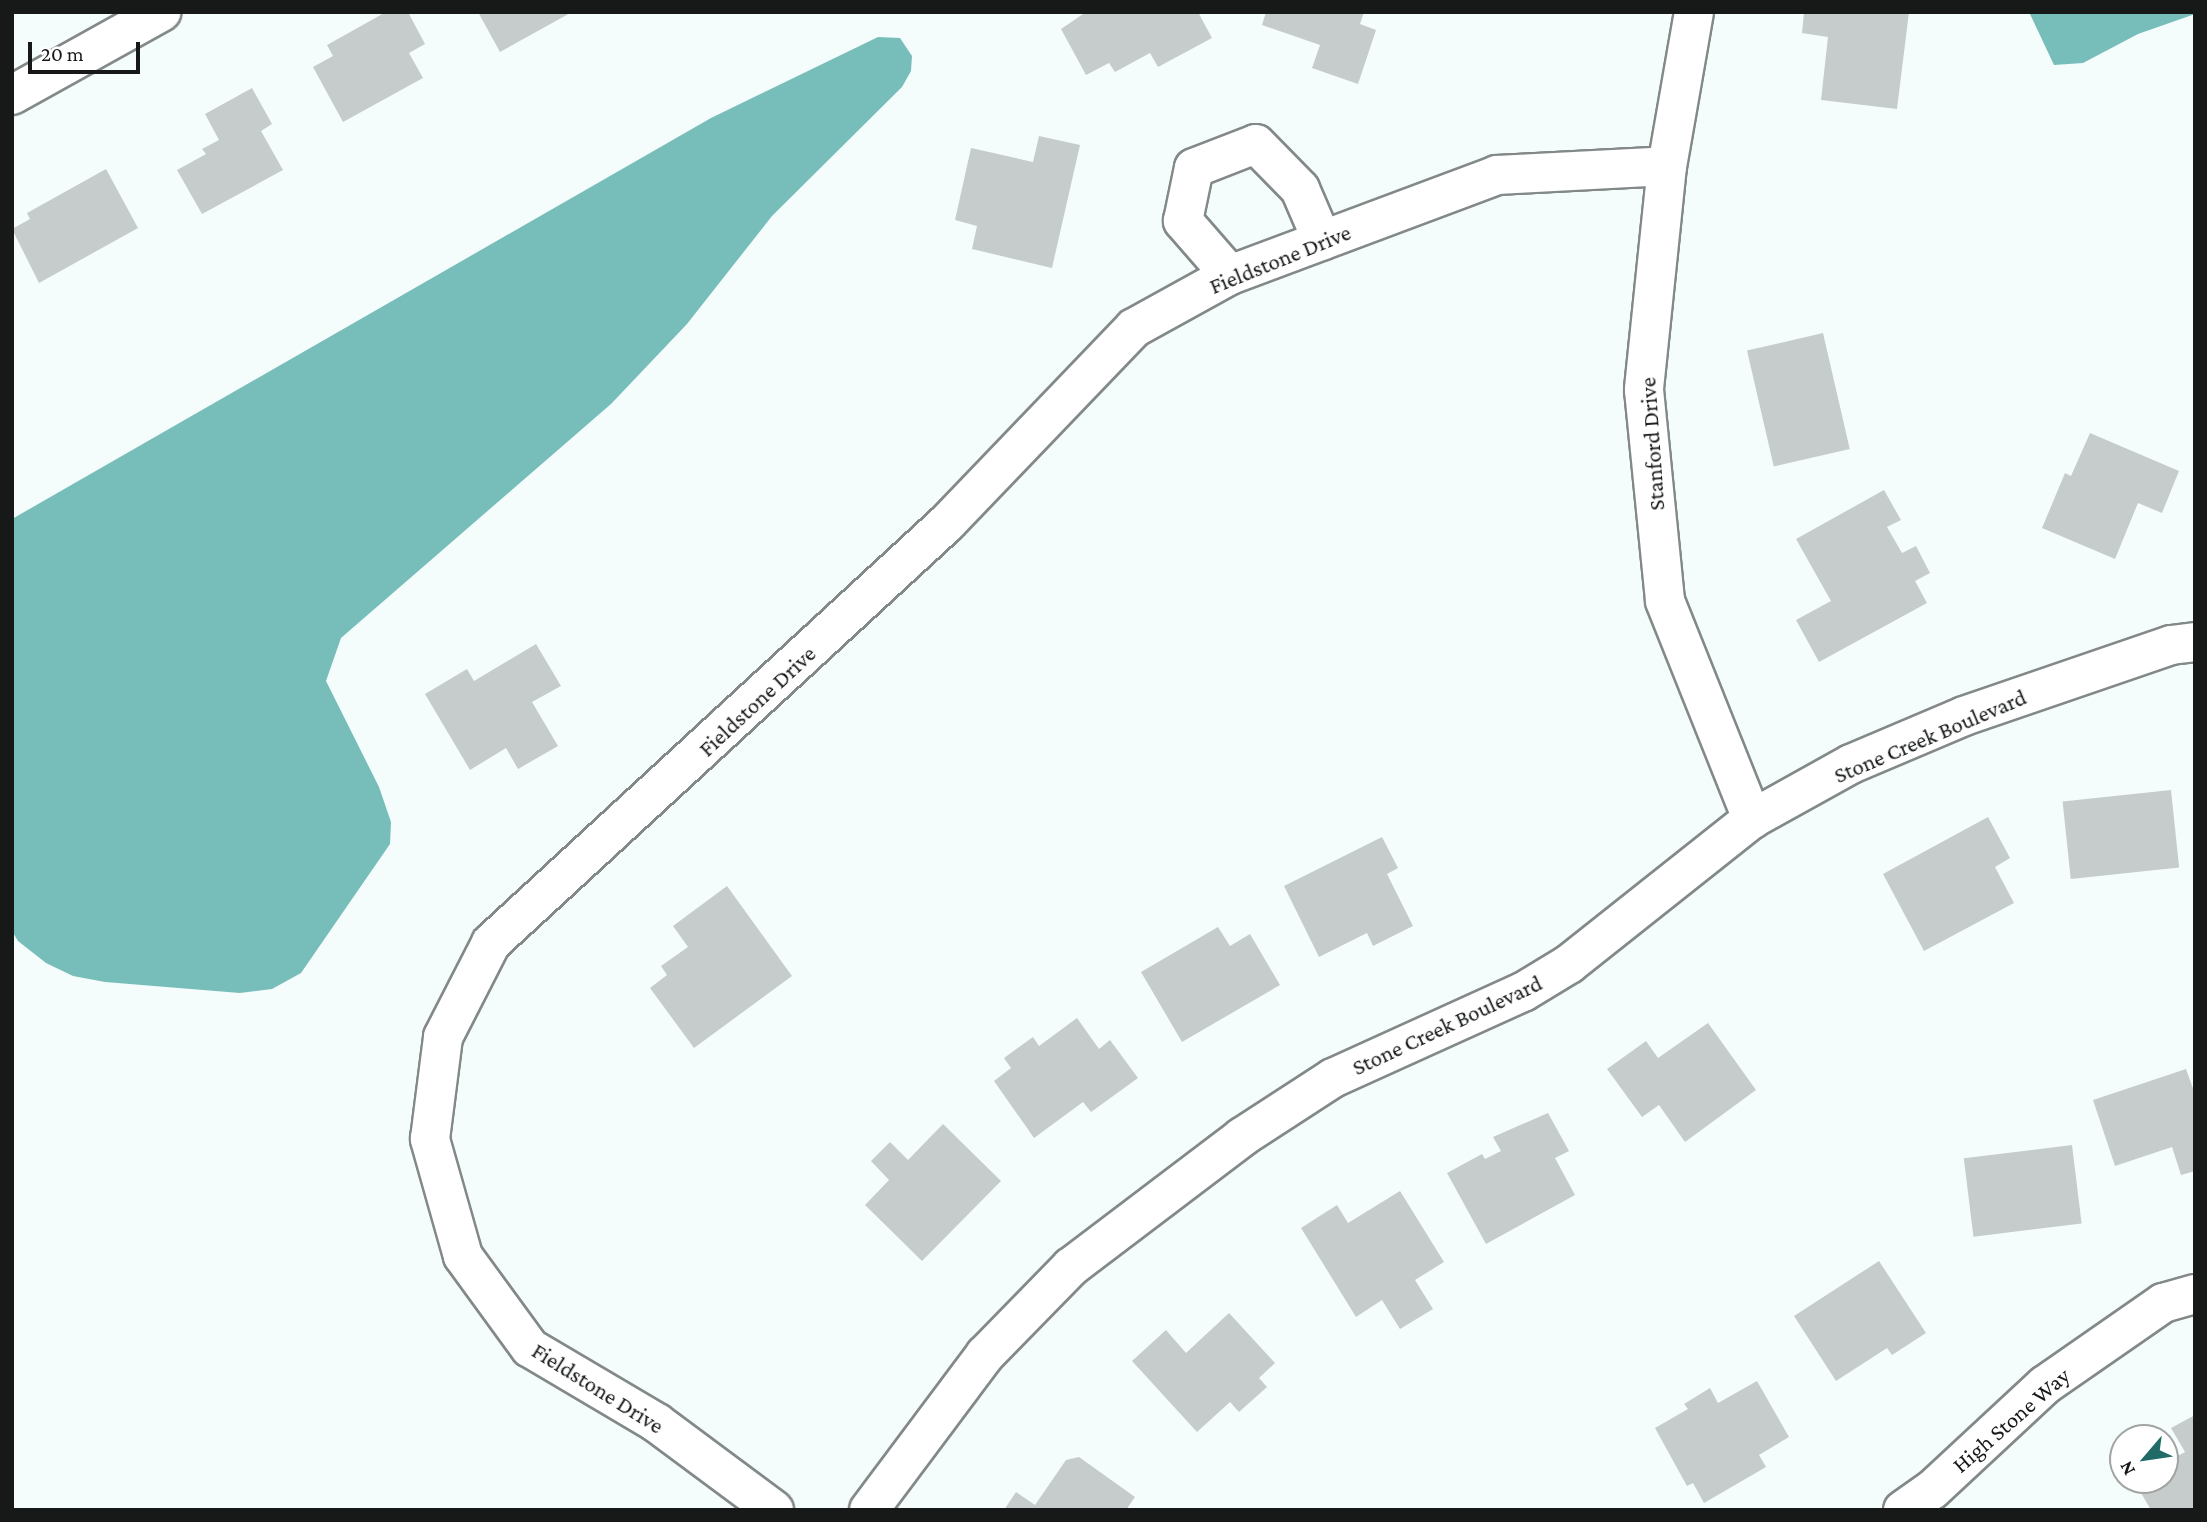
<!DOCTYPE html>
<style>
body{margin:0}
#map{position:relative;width:2207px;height:1522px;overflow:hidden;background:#f5fcfc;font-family:"Crimson Pro",serif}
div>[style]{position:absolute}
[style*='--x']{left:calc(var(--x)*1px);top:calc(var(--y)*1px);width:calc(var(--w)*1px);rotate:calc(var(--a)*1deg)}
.water>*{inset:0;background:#77beba}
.building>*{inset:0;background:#c6cccb;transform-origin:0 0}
.roads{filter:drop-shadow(2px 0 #838989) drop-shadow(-2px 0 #838989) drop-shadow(0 2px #838989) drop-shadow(0 -2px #838989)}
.minor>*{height:38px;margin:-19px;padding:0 19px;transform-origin:19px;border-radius:19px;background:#fff}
span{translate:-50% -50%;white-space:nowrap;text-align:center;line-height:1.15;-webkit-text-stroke:5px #fff;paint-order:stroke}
.street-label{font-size:23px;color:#171919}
.frame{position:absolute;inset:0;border:14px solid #171919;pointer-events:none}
.north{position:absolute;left:2109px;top:1424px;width:70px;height:70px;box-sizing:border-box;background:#fff;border:2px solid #a2a3a3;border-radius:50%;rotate:241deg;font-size:19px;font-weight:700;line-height:28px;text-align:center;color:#171919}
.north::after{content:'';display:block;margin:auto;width:24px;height:32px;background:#206b68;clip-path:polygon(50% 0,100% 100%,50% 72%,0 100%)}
.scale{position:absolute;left:28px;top:42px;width:112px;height:32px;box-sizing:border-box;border:4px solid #171919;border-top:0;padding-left:9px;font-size:21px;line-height:24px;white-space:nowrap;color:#171919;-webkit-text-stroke:5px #fff;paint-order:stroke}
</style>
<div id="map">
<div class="water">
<div style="clip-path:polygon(2029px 12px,2195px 12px,2195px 14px,2138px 34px,2083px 63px,2054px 65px)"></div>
<div style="clip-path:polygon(878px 37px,900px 38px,912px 56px,911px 71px,902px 87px,772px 216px,687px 324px,611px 404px,341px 638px,326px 681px,379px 787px,391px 822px,390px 844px,301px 973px,272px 989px,240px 993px,105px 982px,73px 976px,46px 963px,18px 941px,12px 931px,12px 519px,711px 118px)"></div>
</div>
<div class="building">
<div style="clip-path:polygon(386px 12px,408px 12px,425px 44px,409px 53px,423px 78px,343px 122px,313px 67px,333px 56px,327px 45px)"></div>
<div style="clip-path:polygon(478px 12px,572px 12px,500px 52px)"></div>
<div style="clip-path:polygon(1086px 12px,1198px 12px,1212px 38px,1158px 67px,1150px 53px,1115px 72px,1109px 63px,1086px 75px,1061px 29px)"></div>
<div style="clip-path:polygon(1266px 12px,1364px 12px,1360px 24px,1376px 30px,1358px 84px,1312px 68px,1320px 45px,1262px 25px)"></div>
<div style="clip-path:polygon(1804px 12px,1909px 12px,1897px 109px,1821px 100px,1828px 37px,1802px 33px)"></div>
<div style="clip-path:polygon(252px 88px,272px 124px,261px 131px,283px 170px,202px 214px,177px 170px,206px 154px,202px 149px,219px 140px,205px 114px)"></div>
<div style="clip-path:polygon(1039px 136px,1080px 145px,1052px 268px,972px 249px,977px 226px,955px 220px,971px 148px,1033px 162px)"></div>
<div style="clip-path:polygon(106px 169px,138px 228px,39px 283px,12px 229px,30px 219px,27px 213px)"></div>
<div style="left:1823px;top:333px;width:119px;height:78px;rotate:77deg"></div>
<div style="clip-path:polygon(2090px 433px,2179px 471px,2162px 513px,2138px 503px,2115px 559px,2042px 528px,2065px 473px,2071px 476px)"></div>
<div style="clip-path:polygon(1884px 490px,1901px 520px,1887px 527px,1902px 553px,1916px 546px,1930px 573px,1915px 581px,1927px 603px,1819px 662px,1796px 620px,1831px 601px,1796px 539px)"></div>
<div style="clip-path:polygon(536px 644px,561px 686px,532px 702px,558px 746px,518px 769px,506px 748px,470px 770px,425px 694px,467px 669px,474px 681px)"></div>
<div style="left:2171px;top:790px;width:78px;height:109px;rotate:84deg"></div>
<div style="clip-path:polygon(1988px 817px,2010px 858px,1995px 867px,2014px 903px,1924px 951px,1883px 874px)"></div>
<div style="clip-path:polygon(1382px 837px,1398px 868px,1387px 874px,1413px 926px,1373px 946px,1367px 933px,1319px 957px,1284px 886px)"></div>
<div style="clip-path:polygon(727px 886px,792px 976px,694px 1048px,650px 988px,667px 975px,661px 966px,688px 947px,673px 926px)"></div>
<div style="clip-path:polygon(1218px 927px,1230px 946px,1250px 934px,1280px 985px,1182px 1042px,1141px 972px)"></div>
<div style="clip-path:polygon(1077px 1018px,1099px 1049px,1110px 1040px,1138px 1078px,1091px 1112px,1083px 1102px,1034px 1138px,994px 1081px,1011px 1068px,1004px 1058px,1033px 1037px,1039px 1046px)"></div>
<div style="clip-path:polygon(1708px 1023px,1756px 1090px,1685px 1142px,1659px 1105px,1642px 1117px,1607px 1069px,1646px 1041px,1658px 1058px)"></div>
<div style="clip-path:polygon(2186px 1069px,2195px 1094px,2195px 1171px,2181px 1175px,2172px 1147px,2115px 1166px,2093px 1100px)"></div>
<div style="clip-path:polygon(1548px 1113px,1569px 1151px,1555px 1158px,1575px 1195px,1486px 1244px,1447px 1173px,1482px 1154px,1485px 1159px,1501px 1151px,1493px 1137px)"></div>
<div style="clip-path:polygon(943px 1124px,1001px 1181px,922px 1261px,865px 1205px,889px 1180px,871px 1161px,890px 1142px,908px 1160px)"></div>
<div style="left:2072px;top:1145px;width:79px;height:109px;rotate:83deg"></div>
<div style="clip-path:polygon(1400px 1191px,1444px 1262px,1415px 1280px,1433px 1309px,1400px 1329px,1382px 1300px,1356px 1317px,1301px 1228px,1337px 1205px,1348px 1223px)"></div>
<div style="clip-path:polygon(1879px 1261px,1926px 1333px,1892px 1355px,1887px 1348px,1836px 1381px,1794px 1316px)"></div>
<div style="clip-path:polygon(1229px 1313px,1275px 1363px,1259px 1378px,1267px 1387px,1239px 1412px,1230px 1402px,1197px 1432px,1132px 1361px,1166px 1330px,1186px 1353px)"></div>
<div style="clip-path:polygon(1757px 1381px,1789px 1437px,1759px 1455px,1766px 1467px,1704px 1503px,1693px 1483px,1687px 1486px,1655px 1428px,1688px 1409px,1684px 1404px,1710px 1388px,1718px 1403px)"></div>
<div style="clip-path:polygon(2195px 1415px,2195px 1510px,2151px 1510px,2134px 1481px,2165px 1480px,2165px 1463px,2185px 1452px,2171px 1428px)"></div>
<div style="clip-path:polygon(1079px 1457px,1135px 1497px,1126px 1510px,1004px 1510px,1016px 1492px,1035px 1505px,1066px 1460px)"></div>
</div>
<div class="roads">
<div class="minor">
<div style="--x:1694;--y:12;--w:156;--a:99.9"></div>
<div style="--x:1667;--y:166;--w:225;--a:95.9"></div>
<div style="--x:1644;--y:390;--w:212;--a:84.3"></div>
<div style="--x:1665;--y:601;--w:235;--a:68.2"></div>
<div style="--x:12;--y:95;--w:171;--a:-29.1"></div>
<div style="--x:1230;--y:275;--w:72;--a:-131"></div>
<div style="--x:1183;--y:221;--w:54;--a:-78.3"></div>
<div style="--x:1194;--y:168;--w:66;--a:-21.2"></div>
<div style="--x:1256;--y:144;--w:63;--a:45.6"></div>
<div style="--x:1300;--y:189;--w:56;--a:66.7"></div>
<div style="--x:774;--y:1510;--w:146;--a:-143.4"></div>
<div style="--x:657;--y:1423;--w:147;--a:-149.4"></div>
<div style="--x:530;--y:1348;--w:114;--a:-126.1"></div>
<div style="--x:463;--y:1256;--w:122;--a:-105.8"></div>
<div style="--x:430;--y:1139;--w:103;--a:-82.7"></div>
<div style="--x:443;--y:1037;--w:106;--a:-62.9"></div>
<div style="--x:491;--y:943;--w:620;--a:-42.65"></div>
<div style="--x:947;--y:523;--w:270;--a:-46.2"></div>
<div style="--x:1134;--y:328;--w:110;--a:-28.9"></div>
<div style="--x:1230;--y:275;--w:285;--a:-20.5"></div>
<div style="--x:1497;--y:175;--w:170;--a:-3"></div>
<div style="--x:869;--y:1510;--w:194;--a:-53.2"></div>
<div style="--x:985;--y:1355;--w:123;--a:-45.7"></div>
<div style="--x:1071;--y:1267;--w:215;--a:-37.2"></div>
<div style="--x:1242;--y:1137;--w:108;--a:-33"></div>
<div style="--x:1333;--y:1078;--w:209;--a:-24.4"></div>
<div style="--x:1523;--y:992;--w:54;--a:-31.3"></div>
<div style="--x:1569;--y:964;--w:233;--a:-38.4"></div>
<div style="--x:1752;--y:819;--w:113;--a:-29.1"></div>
<div style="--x:1851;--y:764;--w:123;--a:-23"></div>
<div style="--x:1964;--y:716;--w:219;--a:-18.9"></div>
<div style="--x:2171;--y:645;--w:24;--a:-7"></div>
<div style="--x:1903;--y:1510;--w:35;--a:-35"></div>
<div style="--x:1932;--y:1490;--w:154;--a:-42.9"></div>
<div style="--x:2045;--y:1385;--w:144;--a:-34.8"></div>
<div style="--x:2163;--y:1303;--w:33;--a:-16"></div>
</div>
</div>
<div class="street-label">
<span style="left:1280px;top:259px;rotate:-22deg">Fieldstone Drive</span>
<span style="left:1652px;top:444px;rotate:-94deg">Stanford Drive</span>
<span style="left:757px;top:701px;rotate:-43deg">Fieldstone Drive</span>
<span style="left:1930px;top:736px;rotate:-23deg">Stone Creek Boulevard</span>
<span style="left:1447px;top:1025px;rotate:-25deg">Stone Creek Boulevard</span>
<span style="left:598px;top:1388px;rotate:32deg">Fieldstone Drive</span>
<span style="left:2011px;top:1420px;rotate:-41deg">High Stone Way</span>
</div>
<div class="frame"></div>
<div class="north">N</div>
<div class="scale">20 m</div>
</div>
